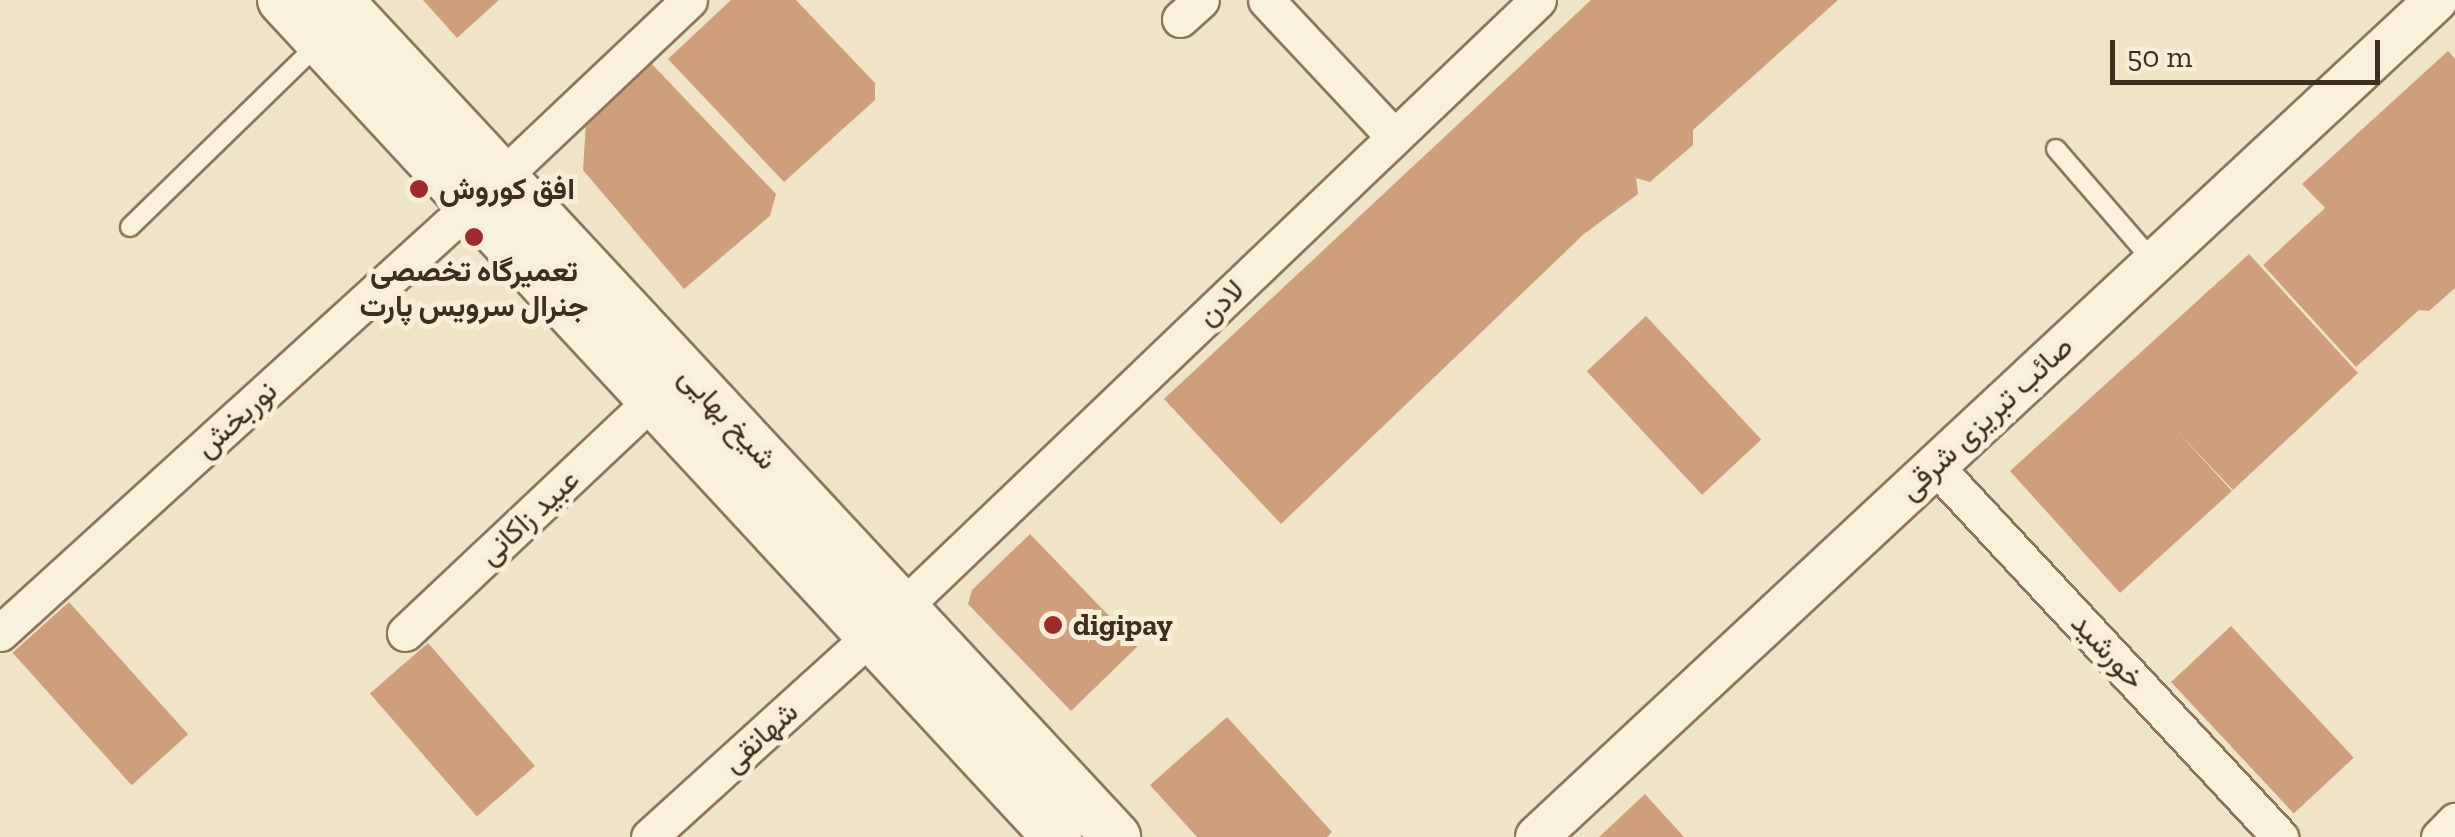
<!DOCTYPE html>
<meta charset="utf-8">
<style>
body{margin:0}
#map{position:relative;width:2455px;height:837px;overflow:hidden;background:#f0e4c8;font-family:"Zilla Slab",Vazirmatn,serif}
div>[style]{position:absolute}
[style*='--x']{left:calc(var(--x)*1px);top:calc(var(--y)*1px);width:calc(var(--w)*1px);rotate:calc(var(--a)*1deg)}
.building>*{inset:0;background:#cf9f7d;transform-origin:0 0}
.roads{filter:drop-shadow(2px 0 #8d765c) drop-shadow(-2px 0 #8d765c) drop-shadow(0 2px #8d765c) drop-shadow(0 -2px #8d765c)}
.service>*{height:18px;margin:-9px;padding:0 9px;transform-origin:9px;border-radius:9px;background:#faf1dc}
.minor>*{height:35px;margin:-17.5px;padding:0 17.5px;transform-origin:17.5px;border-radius:17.5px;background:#faf1dc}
.tertiary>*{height:42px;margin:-21px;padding:0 21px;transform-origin:21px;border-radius:21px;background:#faf1dc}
.secondary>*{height:48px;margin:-24px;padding:0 24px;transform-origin:24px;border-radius:24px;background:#faf1dc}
.dots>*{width:28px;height:28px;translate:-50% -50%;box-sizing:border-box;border:5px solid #f7eed8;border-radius:50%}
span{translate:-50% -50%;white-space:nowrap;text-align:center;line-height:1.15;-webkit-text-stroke:10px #f7eed8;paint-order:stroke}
.poi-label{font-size:30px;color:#3d2e20;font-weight:700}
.left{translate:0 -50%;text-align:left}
.street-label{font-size:30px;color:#3d2e20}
.scale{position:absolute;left:2110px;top:40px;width:270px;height:45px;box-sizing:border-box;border:5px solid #3d2e20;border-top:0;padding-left:12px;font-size:30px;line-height:35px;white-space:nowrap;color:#3d2e20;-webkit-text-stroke:8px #f7eed8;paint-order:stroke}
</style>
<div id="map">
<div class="building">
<div style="clip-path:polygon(423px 0,499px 0,457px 38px)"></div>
<div style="clip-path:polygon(731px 0,796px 0,875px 83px,875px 100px,784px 182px,668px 59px)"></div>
<div style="clip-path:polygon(1591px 0,1838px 0,1693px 130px,1693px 145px,1650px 182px,1636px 178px,1638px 194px,1584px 234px,1281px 524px,1164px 399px)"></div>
<div style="clip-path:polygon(2448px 51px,2455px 59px,2455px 288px,2429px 311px,2419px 310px,2356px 367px,2263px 265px,2325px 208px,2302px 184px)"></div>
<div style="clip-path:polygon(649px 61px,776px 194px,770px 216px,684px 289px,583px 170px,586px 122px)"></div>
<div style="clip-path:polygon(2249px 254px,2358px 373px,2233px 490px,2175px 429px,2232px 491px,2120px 593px,2010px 471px)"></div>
<div style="left:1646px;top:316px;width:169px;height:81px;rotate:47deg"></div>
<div style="clip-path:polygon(1030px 534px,1138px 646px,1071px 711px,968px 604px,972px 590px)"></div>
<div style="left:69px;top:602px;width:178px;height:76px;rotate:48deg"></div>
<div style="left:2231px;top:626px;width:180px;height:82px;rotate:47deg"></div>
<div style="left:428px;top:643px;width:163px;height:77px;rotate:49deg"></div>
<div style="clip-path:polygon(1227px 717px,1332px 832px,1327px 837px,1197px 837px,1150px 785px)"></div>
<div style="clip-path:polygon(1645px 794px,1684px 837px,1599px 837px)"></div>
</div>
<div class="roads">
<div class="service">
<div style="--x:2056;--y:149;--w:150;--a:49.1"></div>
<div style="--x:130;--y:227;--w:265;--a:-44.2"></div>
</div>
<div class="minor">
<div style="--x:1266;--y:0;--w:187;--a:46.9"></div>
<div style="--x:1180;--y:19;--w:28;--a:-42"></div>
<div style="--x:503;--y:176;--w:256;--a:-43.4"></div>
<div style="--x:1935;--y:466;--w:507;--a:47.08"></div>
<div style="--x:904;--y:606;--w:877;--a:-43.71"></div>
<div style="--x:0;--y:633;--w:638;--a:-42.27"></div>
<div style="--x:405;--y:633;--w:340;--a:-43.3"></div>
<div style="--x:649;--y:837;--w:299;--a:-42.2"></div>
<div style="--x:2439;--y:837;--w:23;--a:-45"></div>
</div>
<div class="tertiary">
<div style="--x:1537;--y:837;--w:1228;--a:-42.95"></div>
</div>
<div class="secondary">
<div style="--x:282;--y:0;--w:1141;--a:47.2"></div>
<div style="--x:338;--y:0;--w:1143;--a:47.09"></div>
</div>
</div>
<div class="dots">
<div style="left:419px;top:189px;background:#9e2a2b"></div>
<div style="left:474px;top:237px;background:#9e2a2b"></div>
<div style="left:1053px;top:625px;background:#9e2a2b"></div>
</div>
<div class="poi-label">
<span class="left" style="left:439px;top:189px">افق کوروش</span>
<span style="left:474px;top:288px">تعمیرگاه تخصصی<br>جنرال سرویس پارت</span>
<span class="left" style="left:1073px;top:625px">digipay</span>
</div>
<div class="street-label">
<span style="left:1221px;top:303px;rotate:-44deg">لادن</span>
<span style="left:728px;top:418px;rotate:47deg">شیخ بهایی</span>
<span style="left:1986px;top:418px;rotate:-43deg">صائب تبریزی شرقی</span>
<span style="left:236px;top:419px;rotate:-42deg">نوربخش</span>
<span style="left:529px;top:517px;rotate:-43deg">عبید زاکانی</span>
<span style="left:2108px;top:651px;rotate:47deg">خورشید</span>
<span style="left:760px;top:737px;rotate:-42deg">شهانقی</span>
</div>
<div class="scale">50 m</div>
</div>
